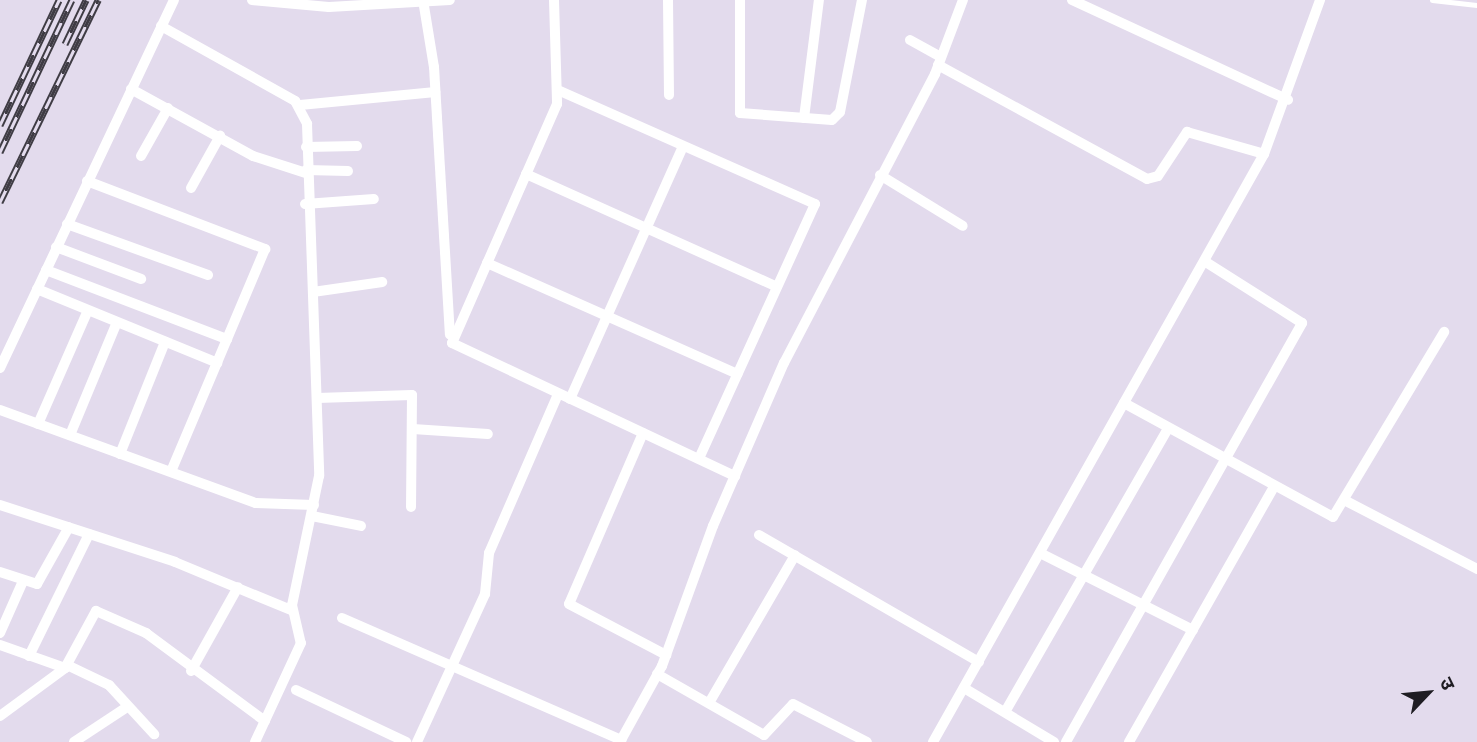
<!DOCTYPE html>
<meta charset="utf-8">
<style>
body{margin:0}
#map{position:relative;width:1477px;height:742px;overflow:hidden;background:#e3dbed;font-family:Figtree,"Noto Sans Devanagari",sans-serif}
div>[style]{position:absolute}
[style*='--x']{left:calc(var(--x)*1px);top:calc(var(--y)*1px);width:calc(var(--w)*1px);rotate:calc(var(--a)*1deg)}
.service>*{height:5px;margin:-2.5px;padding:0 2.5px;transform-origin:2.5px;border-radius:2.5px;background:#fff}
.minor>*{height:10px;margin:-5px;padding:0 5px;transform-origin:5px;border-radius:5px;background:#fff}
.rail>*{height:7px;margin-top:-3.5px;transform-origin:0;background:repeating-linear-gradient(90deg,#e3dbed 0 13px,#3f3c44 0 26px);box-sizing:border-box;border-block:2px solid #3f3c44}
span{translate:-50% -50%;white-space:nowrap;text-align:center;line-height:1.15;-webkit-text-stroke:6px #e3dbed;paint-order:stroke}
.north{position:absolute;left:1393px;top:658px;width:70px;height:70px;-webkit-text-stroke:5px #e3dbed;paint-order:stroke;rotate:64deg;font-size:19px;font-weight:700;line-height:28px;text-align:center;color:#1f1d23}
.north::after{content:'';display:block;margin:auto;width:24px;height:32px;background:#1f1d23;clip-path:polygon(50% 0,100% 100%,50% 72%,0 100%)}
</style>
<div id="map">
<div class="service">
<div style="--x:1432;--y:0;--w:45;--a:6.3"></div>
</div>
<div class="minor">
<div style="--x:252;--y:0;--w:77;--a:5.2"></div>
<div style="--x:329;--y:7;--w:121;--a:-3.3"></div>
<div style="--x:423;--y:0;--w:68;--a:80.7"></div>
<div style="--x:434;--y:67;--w:268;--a:86.6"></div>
<div style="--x:554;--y:0;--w:104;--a:88.3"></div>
<div style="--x:557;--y:104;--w:261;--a:113.7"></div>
<div style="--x:452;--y:343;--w:313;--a:25.2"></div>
<div style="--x:668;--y:0;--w:95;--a:89.4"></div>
<div style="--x:740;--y:0;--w:113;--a:90"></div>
<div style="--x:740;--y:113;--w:92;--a:4.4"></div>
<div style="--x:832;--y:120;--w:11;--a:-45"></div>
<div style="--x:840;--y:112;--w:114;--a:-78.9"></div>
<div style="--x:1072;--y:0;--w:238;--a:24.8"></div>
<div style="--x:161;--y:26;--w:154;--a:29.2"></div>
<div style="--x:295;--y:101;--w:26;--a:62"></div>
<div style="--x:307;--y:124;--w:352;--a:88"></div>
<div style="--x:319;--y:476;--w:132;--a:101.8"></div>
<div style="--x:292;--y:605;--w:39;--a:77"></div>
<div style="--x:301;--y:643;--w:109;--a:114.9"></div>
<div style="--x:910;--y:40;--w:35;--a:29"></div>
<div style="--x:938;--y:65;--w:238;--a:28.6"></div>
<div style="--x:1147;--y:179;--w:11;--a:-15"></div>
<div style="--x:1158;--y:176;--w:53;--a:-56.6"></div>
<div style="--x:1187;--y:132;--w:80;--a:15.9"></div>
<div style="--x:131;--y:89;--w:139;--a:28.8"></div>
<div style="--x:253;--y:156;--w:56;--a:17.8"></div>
<div style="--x:560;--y:91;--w:279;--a:23.9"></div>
<div style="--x:815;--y:204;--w:280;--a:114.5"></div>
<div style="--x:300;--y:105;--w:136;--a:-5.5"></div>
<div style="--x:804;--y:118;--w:119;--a:-82.8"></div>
<div style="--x:306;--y:147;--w:51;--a:-1.1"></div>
<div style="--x:141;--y:156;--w:55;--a:-60.6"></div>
<div style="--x:306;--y:170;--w:42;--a:1.4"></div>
<div style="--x:526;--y:174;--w:275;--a:24.2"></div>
<div style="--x:880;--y:175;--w:97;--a:31.6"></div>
<div style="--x:87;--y:181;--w:191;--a:20.9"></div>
<div style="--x:265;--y:249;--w:241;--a:112.9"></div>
<div style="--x:191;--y:188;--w:60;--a:-60.9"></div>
<div style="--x:305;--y:204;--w:69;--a:-4.1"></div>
<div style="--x:67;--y:224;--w:150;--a:19.9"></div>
<div style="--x:56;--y:247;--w:91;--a:20.6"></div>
<div style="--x:487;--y:263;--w:274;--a:23.9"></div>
<div style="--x:46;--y:270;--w:194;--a:20.9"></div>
<div style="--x:37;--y:289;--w:195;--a:22.3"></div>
<div style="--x:313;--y:292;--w:70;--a:-8.2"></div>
<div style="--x:0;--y:368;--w:407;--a:-64.7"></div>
<div style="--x:317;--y:398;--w:95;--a:-1.8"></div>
<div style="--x:412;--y:395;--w:112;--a:90.5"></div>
<div style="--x:570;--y:399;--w:274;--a:-65.9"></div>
<div style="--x:1124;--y:403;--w:238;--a:28.6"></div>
<div style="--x:1333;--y:517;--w:216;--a:-59"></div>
<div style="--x:0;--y:410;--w:272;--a:20"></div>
<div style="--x:256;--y:503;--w:58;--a:2"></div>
<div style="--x:38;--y:424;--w:124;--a:-66.3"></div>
<div style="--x:413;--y:429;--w:75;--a:3.8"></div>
<div style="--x:643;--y:433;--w:186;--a:113.4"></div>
<div style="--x:569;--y:604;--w:110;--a:27.7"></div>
<div style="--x:70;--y:435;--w:122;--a:-67.4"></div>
<div style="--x:120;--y:454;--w:121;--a:-68.1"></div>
<div style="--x:1346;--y:501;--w:148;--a:27.4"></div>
<div style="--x:0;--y:505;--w:184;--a:18"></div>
<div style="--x:175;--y:562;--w:126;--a:22.5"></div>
<div style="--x:312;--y:516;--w:50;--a:11.5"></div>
<div style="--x:759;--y:535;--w:254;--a:30"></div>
<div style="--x:1042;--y:554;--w:169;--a:26.7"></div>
<div style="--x:0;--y:572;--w:39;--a:18"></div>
<div style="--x:37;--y:584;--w:65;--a:-60.7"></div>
<div style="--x:342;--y:618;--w:305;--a:23.6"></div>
<div style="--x:0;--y:633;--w:57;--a:-66.1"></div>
<div style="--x:0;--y:645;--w:69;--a:19.5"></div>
<div style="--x:29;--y:656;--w:136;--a:-63.8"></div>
<div style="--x:67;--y:665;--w:47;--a:25.5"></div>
<div style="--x:109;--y:685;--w:67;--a:47.4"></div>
<div style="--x:191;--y:671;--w:96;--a:-60.8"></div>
<div style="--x:657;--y:674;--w:123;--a:29.7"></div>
<div style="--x:764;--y:735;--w:42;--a:-46.9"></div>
<div style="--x:793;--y:704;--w:83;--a:27.2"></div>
<div style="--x:964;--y:688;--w:105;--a:31"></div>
<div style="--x:296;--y:690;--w:122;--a:25.3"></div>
<div style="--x:709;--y:703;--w:171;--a:-59.8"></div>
<div style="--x:1005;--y:712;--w:327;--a:-60.1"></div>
<div style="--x:0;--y:716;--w:81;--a:-36.4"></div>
<div style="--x:65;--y:668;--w:65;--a:-61.5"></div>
<div style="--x:96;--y:611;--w:55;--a:23.7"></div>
<div style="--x:146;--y:633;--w:148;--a:36.5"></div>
<div style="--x:74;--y:742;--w:64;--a:-33.4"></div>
<div style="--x:417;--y:742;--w:163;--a:-65.3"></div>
<div style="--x:485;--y:594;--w:41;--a:-84.4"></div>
<div style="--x:489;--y:553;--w:173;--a:-66.5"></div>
<div style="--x:620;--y:742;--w:87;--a:-61.1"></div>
<div style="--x:662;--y:666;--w:149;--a:-70"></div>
<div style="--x:713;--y:526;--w:178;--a:-66.5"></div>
<div style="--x:784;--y:363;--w:326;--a:-62.4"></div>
<div style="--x:935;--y:74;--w:79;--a:-69.3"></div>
<div style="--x:933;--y:742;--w:675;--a:-60.62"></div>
<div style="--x:1264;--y:154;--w:164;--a:-70"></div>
<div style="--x:1066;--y:742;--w:481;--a:-60.6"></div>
<div style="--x:1302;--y:323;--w:114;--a:-147.6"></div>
<div style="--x:1129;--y:742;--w:291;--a:-60.4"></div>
</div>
<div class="rail">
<div style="--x:65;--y:44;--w:49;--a:-64.5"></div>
<div style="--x:0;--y:125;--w:138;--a:-64.7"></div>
<div style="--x:0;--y:152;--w:168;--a:-64.7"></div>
<div style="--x:0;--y:202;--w:225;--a:-64.1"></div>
</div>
<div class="north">उ</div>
</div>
